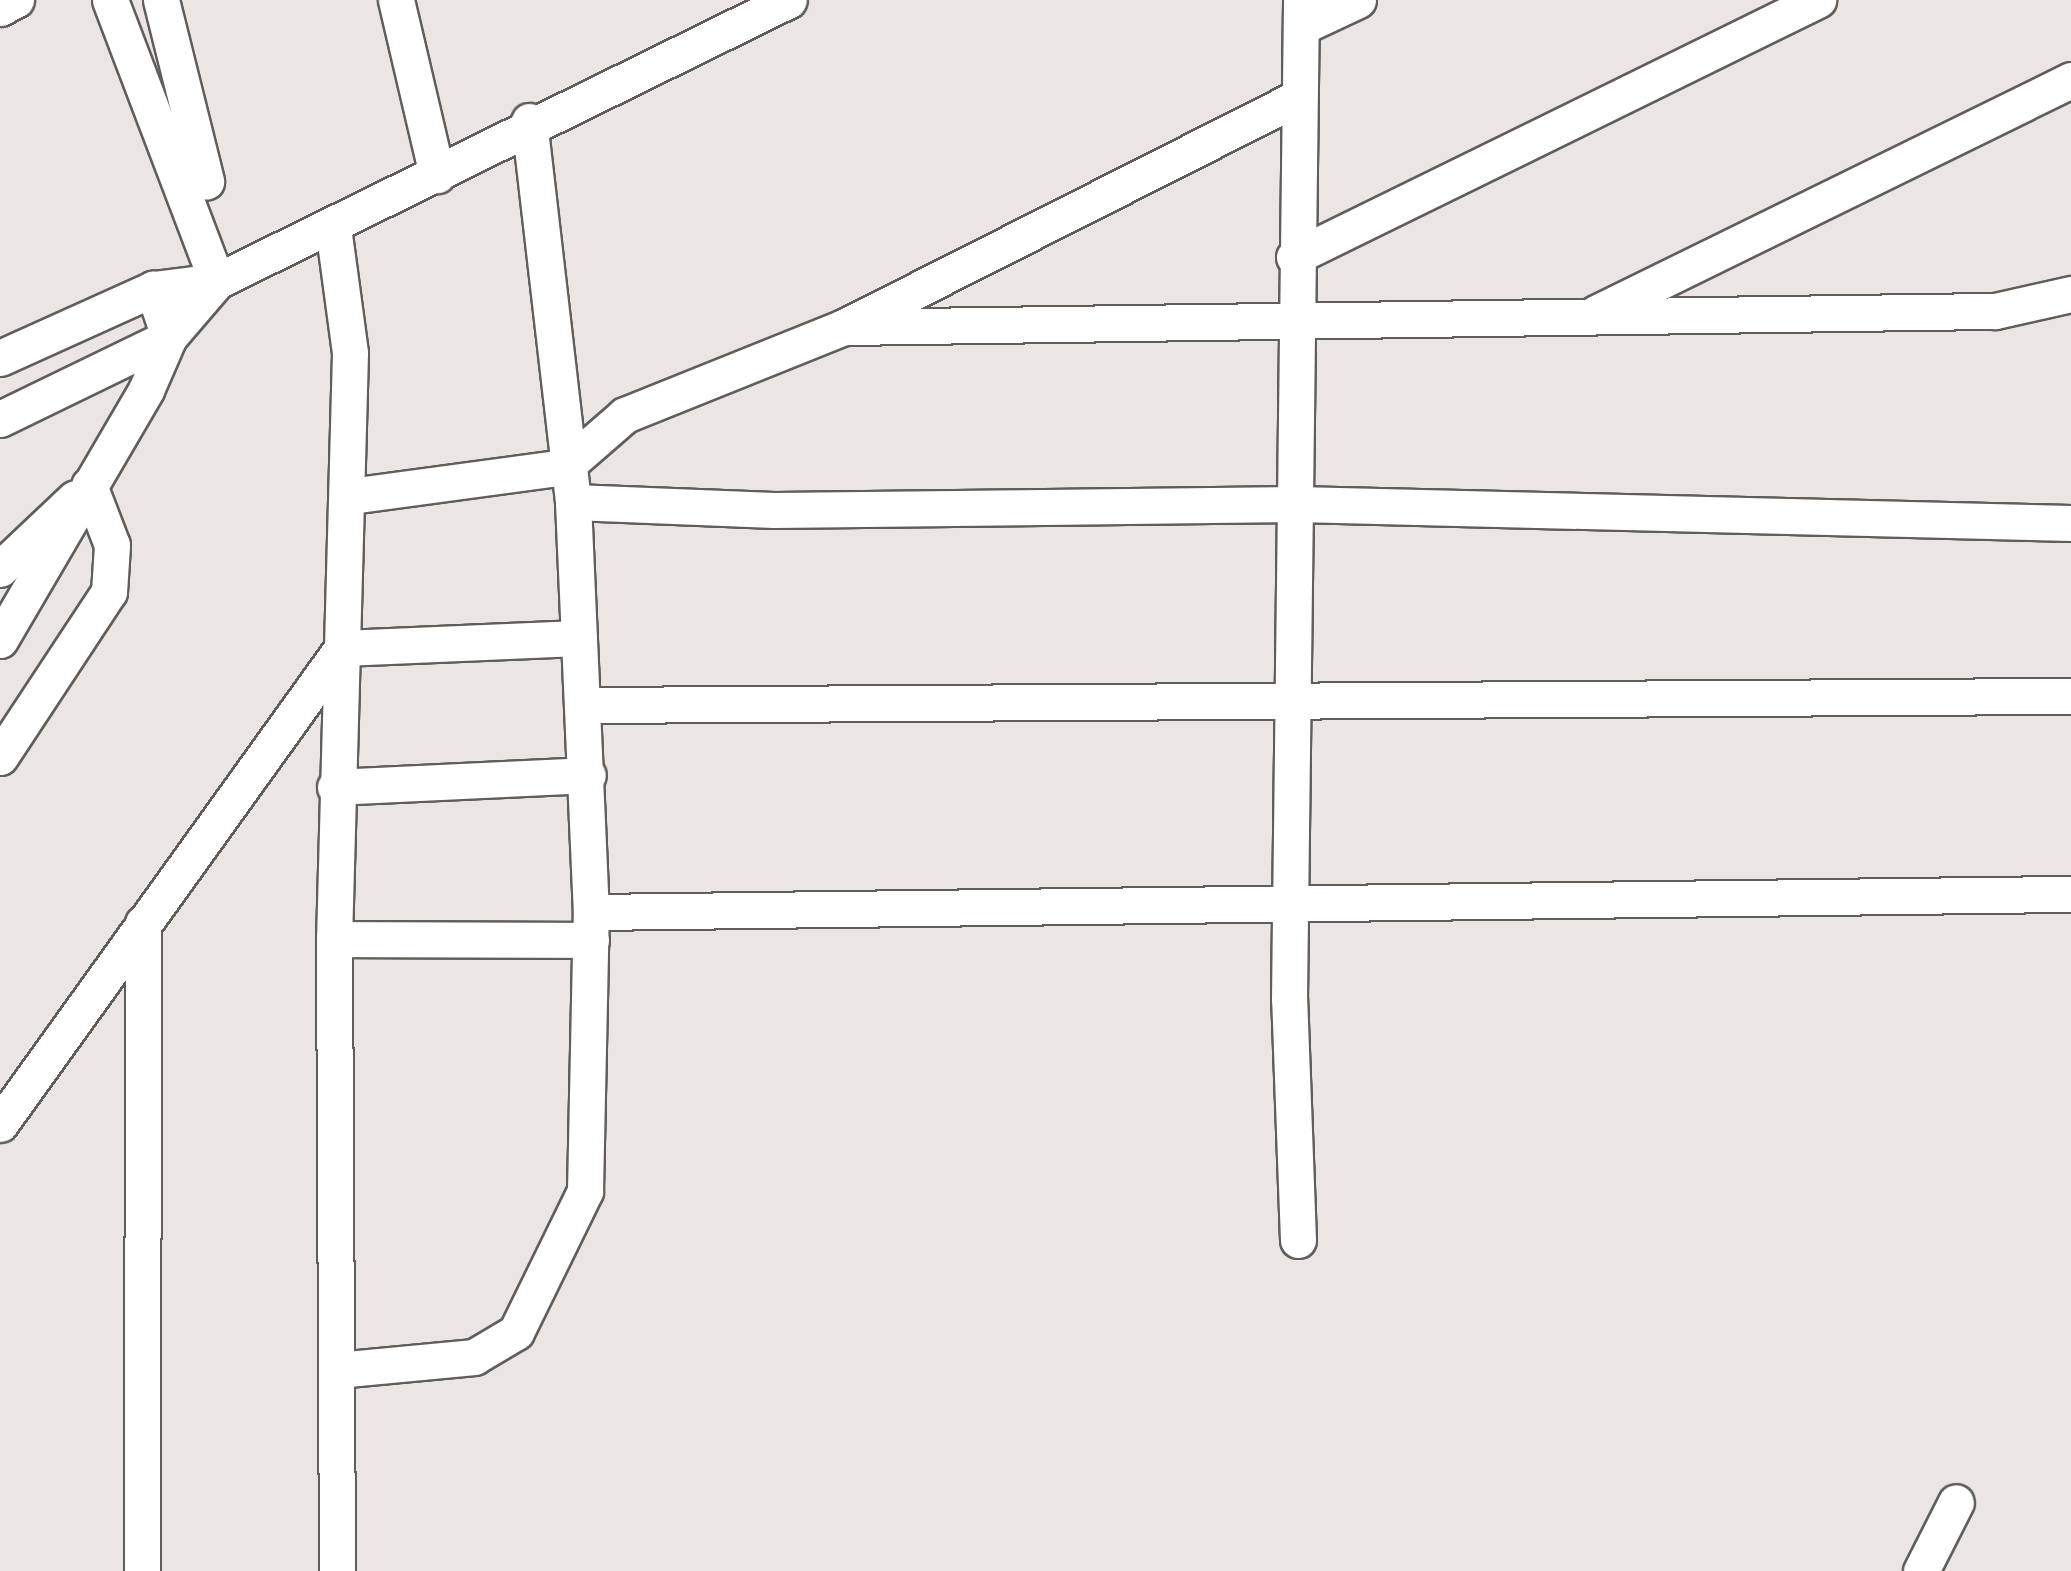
<!DOCTYPE html>
<style>
body{margin:0}
#map{position:relative;width:2071px;height:1571px;overflow:hidden;background:#ebe6e4;font-family:Inter,sans-serif}
div>[style]{position:absolute}
[style*='--x']{left:calc(var(--x)*1px);top:calc(var(--y)*1px);width:calc(var(--w)*1px);rotate:calc(var(--a)*1deg)}
.roads{filter:drop-shadow(2px 0 #605d5b) drop-shadow(-2px 0 #605d5b) drop-shadow(0 2px #605d5b) drop-shadow(0 -2px #605d5b)}
.minor>*{height:35px;margin:-17.5px;padding:0 17.5px;transform-origin:17.5px;border-radius:17.5px;background:#fff}
span{translate:-50% -50%;white-space:nowrap;text-align:center;line-height:1.15;-webkit-text-stroke:9px #ebe6e4;paint-order:stroke}
</style>
<div id="map">
<div class="roads">
<div class="minor">
<div style="--x:110;--y:0;--w:301;--a:69.2"></div>
<div style="--x:161;--y:0;--w:187;--a:76"></div>
<div style="--x:396;--y:0;--w:180;--a:76.8"></div>
<div style="--x:0;--y:8;--w:18;--a:-27"></div>
<div style="--x:1301;--y:27;--w:63;--a:-25.3"></div>
<div style="--x:529;--y:121;--w:384;--a:83.4"></div>
<div style="--x:573;--y:502;--w:410;--a:87.5"></div>
<div style="--x:591;--y:912;--w:1480;--a:-0.7"></div>
<div style="--x:333;--y:227;--w:127;--a:82.3"></div>
<div style="--x:350;--y:353;--w:586;--a:91.56"></div>
<div style="--x:334;--y:939;--w:632;--a:89.73"></div>
<div style="--x:1294;--y:257;--w:584;--a:-26.13"></div>
<div style="--x:1596;--y:313;--w:529;--a:-26.13"></div>
<div style="--x:844;--y:327;--w:1151;--a:-0.8"></div>
<div style="--x:1995;--y:311;--w:78;--a:-12.6"></div>
<div style="--x:0;--y:358;--w:168;--a:-24.3"></div>
<div style="--x:153;--y:289;--w:64;--a:-7.1"></div>
<div style="--x:217;--y:281;--w:637;--a:-26.16"></div>
<div style="--x:0;--y:419;--w:188;--a:-25.9"></div>
<div style="--x:169;--y:337;--w:74;--a:-49.4"></div>
<div style="--x:350;--y:496;--w:217;--a:-7.7"></div>
<div style="--x:565;--y:467;--w:79;--a:-40.9"></div>
<div style="--x:625;--y:415;--w:236;--a:-21.9"></div>
<div style="--x:844;--y:327;--w:505;--a:-26.82"></div>
<div style="--x:573;--y:502;--w:201;--a:2.3"></div>
<div style="--x:774;--y:510;--w:523;--a:-0.66"></div>
<div style="--x:1297;--y:504;--w:774;--a:1.41"></div>
<div style="--x:0;--y:569;--w:103;--a:-43.4"></div>
<div style="--x:0;--y:640;--w:290;--a:-59.7"></div>
<div style="--x:146;--y:390;--w:58;--a:-66.5"></div>
<div style="--x:169;--y:337;--w:51;--a:-108.4"></div>
<div style="--x:584;--y:705;--w:1487;--a:-0.35"></div>
<div style="--x:0;--y:757;--w:198;--a:-56.6"></div>
<div style="--x:109;--y:592;--w:47;--a:-86.3"></div>
<div style="--x:112;--y:545;--w:64;--a:-111"></div>
<div style="--x:335;--y:787;--w:253;--a:-2.7"></div>
<div style="--x:334;--y:939;--w:257;--a:0.2"></div>
<div style="--x:0;--y:1124;--w:586;--a:-54.3"></div>
<div style="--x:342;--y:648;--w:237;--a:-2.4"></div>
<div style="--x:1298;--y:1240;--w:241;--a:-92.1"></div>
<div style="--x:1289;--y:999;--w:999;--a:-89.31"></div>
<div style="--x:337;--y:1370;--w:138;--a:-5.4"></div>
<div style="--x:474;--y:1357;--w:49;--a:-30.8"></div>
<div style="--x:516;--y:1332;--w:157;--a:-63.9"></div>
<div style="--x:585;--y:1191;--w:279;--a:-88.8"></div>
<div style="--x:142;--y:1571;--w:648;--a:-89.91"></div>
<div style="--x:1921;--y:1571;--w:77;--a:-63.1"></div>
</div>
</div>
</div>
